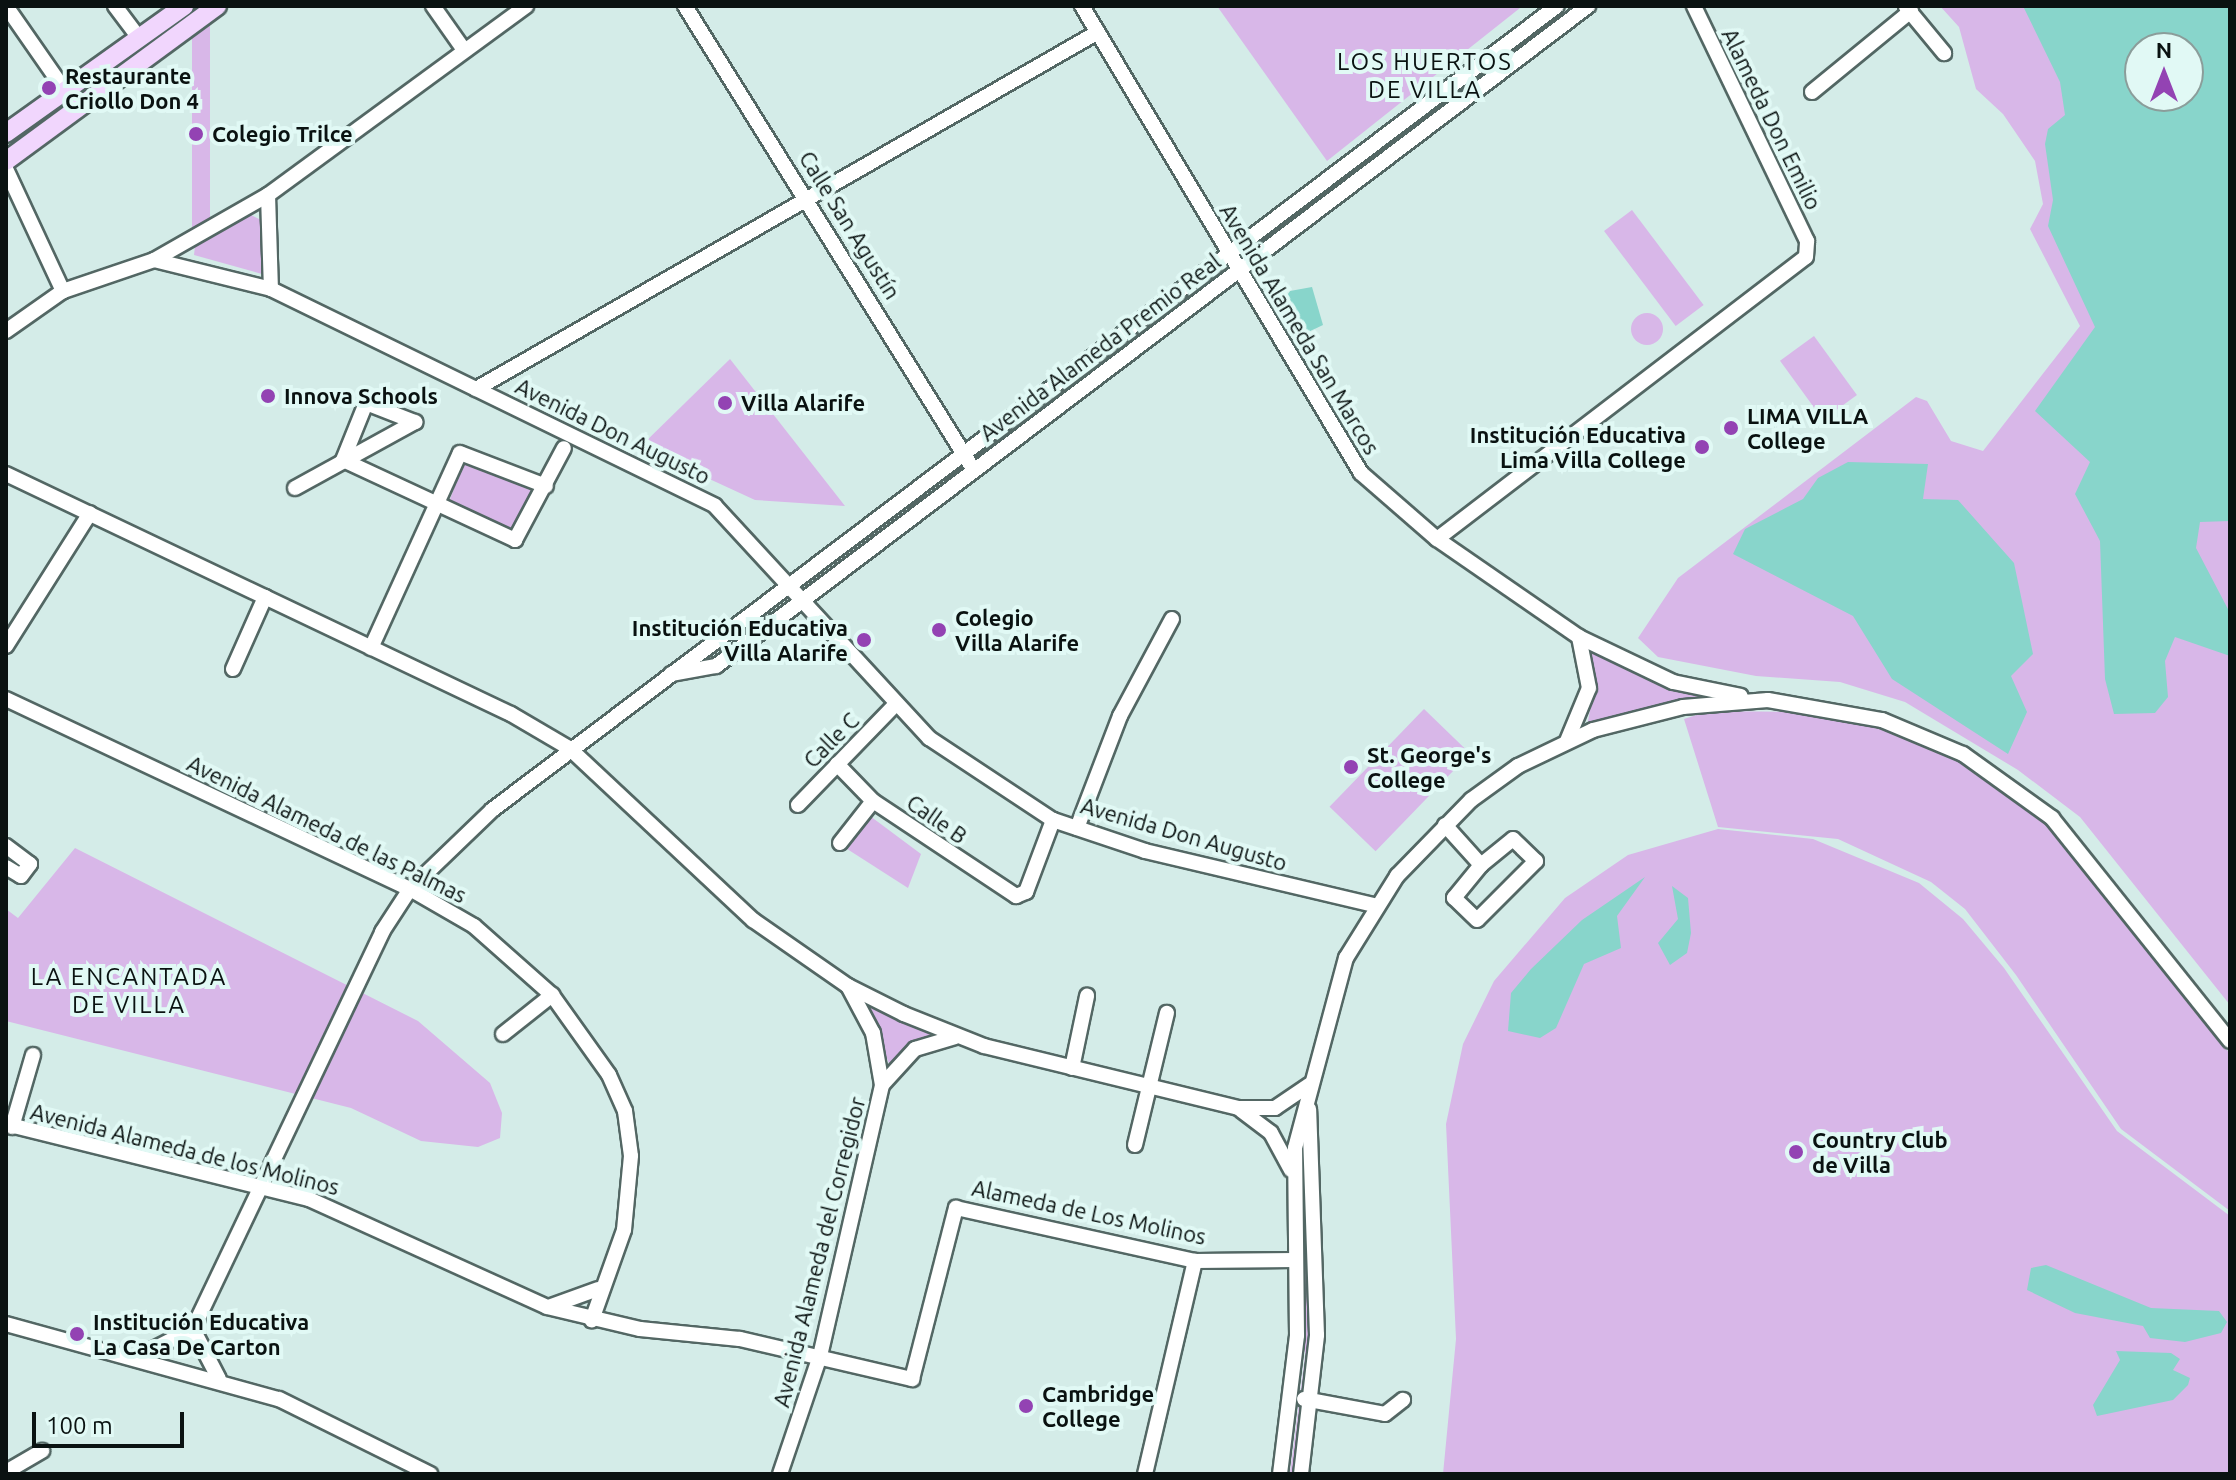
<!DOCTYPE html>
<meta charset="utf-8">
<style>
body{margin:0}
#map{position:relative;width:2236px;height:1480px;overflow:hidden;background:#d4ece8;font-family:Ubuntu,sans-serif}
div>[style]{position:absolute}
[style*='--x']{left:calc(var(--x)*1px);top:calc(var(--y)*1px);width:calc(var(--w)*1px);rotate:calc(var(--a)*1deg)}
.green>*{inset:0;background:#d8b7e8;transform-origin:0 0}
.round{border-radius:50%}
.water>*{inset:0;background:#88d5cb}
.roads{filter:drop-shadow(2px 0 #536764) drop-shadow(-2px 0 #536764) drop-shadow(0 2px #536764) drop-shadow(0 -2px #536764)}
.minor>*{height:14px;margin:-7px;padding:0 7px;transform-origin:7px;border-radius:7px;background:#fff}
.major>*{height:18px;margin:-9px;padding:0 9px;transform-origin:9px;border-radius:9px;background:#f1d6fd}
.dots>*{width:22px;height:22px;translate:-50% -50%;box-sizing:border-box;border:4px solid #e1f9f5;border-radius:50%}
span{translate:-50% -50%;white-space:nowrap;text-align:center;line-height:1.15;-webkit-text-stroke:8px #e1f9f5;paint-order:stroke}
.poi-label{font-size:22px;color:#0a1211;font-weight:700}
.left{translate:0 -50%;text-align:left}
.right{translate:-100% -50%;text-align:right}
.street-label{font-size:22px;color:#0a1211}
.neighbourhood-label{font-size:24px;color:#0a1211;letter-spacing:2px}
.frame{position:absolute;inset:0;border:8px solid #0a1211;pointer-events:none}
.north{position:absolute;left:2124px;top:32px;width:80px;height:80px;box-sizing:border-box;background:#e1f9f5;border:2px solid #8b9d9a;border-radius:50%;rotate:0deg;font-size:22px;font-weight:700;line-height:32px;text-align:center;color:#0a1211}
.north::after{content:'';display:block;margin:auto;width:28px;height:36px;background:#9343b3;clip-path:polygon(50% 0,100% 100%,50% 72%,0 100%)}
.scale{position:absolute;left:32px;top:1412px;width:152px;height:36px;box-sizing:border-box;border:4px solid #0a1211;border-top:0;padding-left:10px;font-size:24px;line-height:28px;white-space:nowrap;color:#0a1211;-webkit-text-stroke:6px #e1f9f5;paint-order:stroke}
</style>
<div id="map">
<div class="green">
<div style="left:192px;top:6px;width:18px;height:230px"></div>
<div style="clip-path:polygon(1217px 6px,1519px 6px,1520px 8px,1327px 161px)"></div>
<div style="clip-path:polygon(evenodd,1940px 6px,2230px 6px,2230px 1005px,2080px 817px,2018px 770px,1905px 702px,1840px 682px,1756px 676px,1658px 657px,1638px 638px,1678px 578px,1916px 397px,1927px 401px,1951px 441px,1983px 451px,2080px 326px,2030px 229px,2043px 204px,2035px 161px,2003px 114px,1976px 89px,1959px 27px,1940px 6px,2140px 48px,2188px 48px,2188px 96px,2140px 96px,2140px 48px)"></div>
<div style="left:1478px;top:71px;width:9px;height:216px;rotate:54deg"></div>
<div style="left:1632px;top:210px;width:119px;height:35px;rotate:53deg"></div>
<div style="clip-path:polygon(249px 214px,261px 220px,262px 274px,194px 255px,195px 246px)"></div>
<div class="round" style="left:1631px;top:313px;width:32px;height:32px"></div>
<div style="left:1814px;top:336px;width:73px;height:42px;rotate:54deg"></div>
<div style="clip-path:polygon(730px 359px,845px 506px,755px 500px,640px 447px)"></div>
<div style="clip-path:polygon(464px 461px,537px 487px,516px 533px,449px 502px)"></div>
<div style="clip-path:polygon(1591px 651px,1662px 683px,1716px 696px,1587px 726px,1595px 685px)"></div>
<div style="left:1424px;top:709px;width:64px;height:136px;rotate:44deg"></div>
<div style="clip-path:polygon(1709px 711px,1810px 712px,1884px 728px,2001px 781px,2050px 825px,2230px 1054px,2230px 1211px,2121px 1129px,2016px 975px,1965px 909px,1931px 882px,1838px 839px,1718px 827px,1684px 719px)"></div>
<div style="clip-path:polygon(870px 816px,921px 854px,908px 888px,844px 847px)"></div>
<div style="clip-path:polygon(1718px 829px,1813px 839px,1919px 883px,1963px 919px,2004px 968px,2117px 1131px,2230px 1216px,2230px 1474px,1443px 1474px,1456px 1339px,1446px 1124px,1463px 1044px,1494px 981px,1565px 898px,1628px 855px)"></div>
<div style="clip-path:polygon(75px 848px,418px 1021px,490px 1083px,502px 1113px,500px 1138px,478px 1147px,421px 1141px,351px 1108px,6px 1021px,6px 909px,18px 918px)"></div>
<div style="clip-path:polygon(865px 1002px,938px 1034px,890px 1066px)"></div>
<div style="clip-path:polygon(1305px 1148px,1312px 1344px,1298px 1474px,1290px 1474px,1305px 1356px)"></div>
</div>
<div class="water">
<div style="clip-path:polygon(evenodd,2023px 6px,2230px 6px,2230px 521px,2200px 522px,2196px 548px,2230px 613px,2230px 656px,2175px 637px,2165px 661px,2168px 697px,2155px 713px,2114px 714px,2105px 679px,2100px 541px,2075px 494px,2090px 462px,2035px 411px,2095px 327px,2048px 226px,2053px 200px,2045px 144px,2048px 129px,2065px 115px,2060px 82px,2023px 6px,2140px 48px,2188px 48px,2188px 96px,2140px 96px,2140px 48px)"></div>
<div style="clip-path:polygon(1312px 287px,1323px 325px,1304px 334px,1280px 306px,1290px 291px)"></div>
<div style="clip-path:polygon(1848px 462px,1928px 464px,1923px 499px,1958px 500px,2014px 563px,2033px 654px,2011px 676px,2027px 712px,2008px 754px,1892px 679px,1853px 616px,1733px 554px,1745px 529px,1803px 499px,1818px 478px)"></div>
<div style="clip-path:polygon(1645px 877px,1617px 916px,1621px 948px,1584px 964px,1556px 1028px,1540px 1038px,1508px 1031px,1511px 993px,1531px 969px,1582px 920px)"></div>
<div style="clip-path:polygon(1672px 886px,1688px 898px,1691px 933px,1687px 953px,1670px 965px,1658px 943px,1678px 919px)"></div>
<div style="clip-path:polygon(2046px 1265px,2151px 1308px,2219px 1311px,2227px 1322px,2221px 1333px,2185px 1342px,2150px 1338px,2143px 1326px,2075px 1313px,2027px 1290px,2031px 1268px)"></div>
<div style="clip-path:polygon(2116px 1351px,2171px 1353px,2180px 1359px,2173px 1370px,2190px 1378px,2188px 1385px,2173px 1400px,2097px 1416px,2093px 1405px,2120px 1360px)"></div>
</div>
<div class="roads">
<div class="minor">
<div style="--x:6;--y:6;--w:103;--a:55.2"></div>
<div style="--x:115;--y:6;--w:40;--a:53"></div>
<div style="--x:433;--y:6;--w:54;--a:54.8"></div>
<div style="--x:685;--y:6;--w:539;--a:58.11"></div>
<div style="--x:1082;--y:6;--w:544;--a:59.14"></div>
<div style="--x:1361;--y:473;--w:101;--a:41"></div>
<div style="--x:1437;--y:539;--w:173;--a:34.6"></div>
<div style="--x:1579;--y:637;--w:104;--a:25.6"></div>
<div style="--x:1673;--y:682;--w:69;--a:11.6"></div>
<div style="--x:1906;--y:7;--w:60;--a:50.4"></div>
<div style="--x:1812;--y:92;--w:128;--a:-39.3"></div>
<div style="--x:6;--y:169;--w:135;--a:65"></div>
<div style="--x:268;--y:195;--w:94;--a:88.2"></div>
<div style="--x:154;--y:260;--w:121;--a:13.9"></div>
<div style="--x:271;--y:289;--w:494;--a:26"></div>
<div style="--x:715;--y:506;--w:316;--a:47.3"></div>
<div style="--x:929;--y:738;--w:149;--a:33.5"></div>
<div style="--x:1053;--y:820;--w:97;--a:18.6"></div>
<div style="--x:1145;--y:851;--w:235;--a:13.3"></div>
<div style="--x:6;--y:331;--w:70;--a:-35.1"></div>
<div style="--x:63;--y:291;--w:96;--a:-18.8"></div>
<div style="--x:154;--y:260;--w:131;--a:-29.7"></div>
<div style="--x:268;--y:195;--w:320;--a:-36.2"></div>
<div style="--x:476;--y:389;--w:717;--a:-29.85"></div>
<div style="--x:343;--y:460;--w:190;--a:24.9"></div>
<div style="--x:515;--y:540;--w:104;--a:-62"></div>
<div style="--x:343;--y:460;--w:61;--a:-68"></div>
<div style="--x:366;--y:403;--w:53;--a:21.2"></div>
<div style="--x:6;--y:474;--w:559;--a:25.42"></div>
<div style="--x:511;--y:714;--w:67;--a:30.4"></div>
<div style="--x:569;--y:748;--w:252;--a:43.1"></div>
<div style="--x:753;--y:920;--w:116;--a:34.8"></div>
<div style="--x:848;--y:986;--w:63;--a:26.6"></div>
<div style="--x:904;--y:1014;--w:86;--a:21.8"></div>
<div style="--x:984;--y:1046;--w:261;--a:13.7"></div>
<div style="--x:1238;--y:1108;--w:37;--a:0"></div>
<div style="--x:1275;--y:1108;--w:41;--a:-34.1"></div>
<div style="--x:295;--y:488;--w:137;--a:-28.8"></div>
<div style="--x:1437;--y:539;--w:464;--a:-37.4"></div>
<div style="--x:1806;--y:257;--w:16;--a:-86"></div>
<div style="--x:1807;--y:241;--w:261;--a:-115.7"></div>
<div style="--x:6;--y:646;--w:157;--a:-57.7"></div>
<div style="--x:371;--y:648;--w:214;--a:-65.5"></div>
<div style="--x:460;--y:453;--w:92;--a:21"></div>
<div style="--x:233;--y:669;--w:79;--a:-66"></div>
<div style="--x:671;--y:674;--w:46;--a:-10.1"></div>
<div style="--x:716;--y:666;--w:1094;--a:-37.12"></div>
<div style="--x:6;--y:699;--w:446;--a:25.2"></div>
<div style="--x:410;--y:889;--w:74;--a:30"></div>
<div style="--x:474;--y:926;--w:104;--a:41.5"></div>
<div style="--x:552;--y:995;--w:98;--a:54.5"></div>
<div style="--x:609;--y:1075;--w:39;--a:66"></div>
<div style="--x:625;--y:1111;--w:45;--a:82.4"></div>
<div style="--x:631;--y:1156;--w:74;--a:95.4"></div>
<div style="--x:624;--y:1230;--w:96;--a:109.6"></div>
<div style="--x:1567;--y:741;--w:57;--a:-67.5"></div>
<div style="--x:1589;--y:688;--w:52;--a:-101.1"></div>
<div style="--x:837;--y:764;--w:52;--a:45.8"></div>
<div style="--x:873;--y:801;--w:172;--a:33.6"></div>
<div style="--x:1016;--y:896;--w:11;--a:-22"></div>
<div style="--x:1026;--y:892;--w:77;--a:-69.4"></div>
<div style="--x:798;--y:805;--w:138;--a:-45.9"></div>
<div style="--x:1445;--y:825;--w:54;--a:48"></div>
<div style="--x:1481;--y:865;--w:41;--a:-39.1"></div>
<div style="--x:1513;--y:839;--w:32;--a:44"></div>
<div style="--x:1536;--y:861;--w:83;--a:135"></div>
<div style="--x:1477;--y:920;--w:32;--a:-136"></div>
<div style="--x:1454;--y:898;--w:43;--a:-50.7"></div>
<div style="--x:1077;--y:828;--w:120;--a:-69"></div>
<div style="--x:1120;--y:716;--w:110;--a:-61.8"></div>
<div style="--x:840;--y:843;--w:53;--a:-51.8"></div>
<div style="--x:6;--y:846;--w:30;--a:37"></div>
<div style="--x:30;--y:864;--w:15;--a:127"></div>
<div style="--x:21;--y:876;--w:17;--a:-149"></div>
<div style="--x:503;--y:1034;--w:63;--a:-38.5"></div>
<div style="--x:1072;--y:1068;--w:74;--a:-78.2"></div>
<div style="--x:882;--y:1085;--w:49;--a:-47.5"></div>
<div style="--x:915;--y:1049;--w:42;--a:-16.7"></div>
<div style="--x:1242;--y:1111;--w:36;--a:37"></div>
<div style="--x:1271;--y:1133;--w:42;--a:61.6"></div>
<div style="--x:6;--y:1124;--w:312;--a:13.9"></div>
<div style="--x:309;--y:1199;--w:261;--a:24.4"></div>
<div style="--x:547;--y:1307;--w:96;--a:13.3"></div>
<div style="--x:640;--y:1329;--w:100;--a:5.7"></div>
<div style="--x:740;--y:1339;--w:177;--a:13.1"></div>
<div style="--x:912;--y:1379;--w:177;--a:-75.6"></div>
<div style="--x:956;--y:1208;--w:245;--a:12.5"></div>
<div style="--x:1195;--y:1261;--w:100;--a:-0.6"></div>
<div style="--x:12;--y:1127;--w:75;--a:-73.7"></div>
<div style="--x:1135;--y:1145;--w:136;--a:-76.4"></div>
<div style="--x:551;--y:1306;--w:50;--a:-19.9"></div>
<div style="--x:6;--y:1324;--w:283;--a:15.4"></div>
<div style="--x:279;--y:1399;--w:169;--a:26.4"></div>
<div style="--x:193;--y:1329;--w:56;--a:62.5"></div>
<div style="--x:138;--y:1357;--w:62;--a:-27"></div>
<div style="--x:193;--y:1329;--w:440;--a:-64.5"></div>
<div style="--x:382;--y:932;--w:51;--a:-56.9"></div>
<div style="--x:410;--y:889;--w:114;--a:-43.9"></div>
<div style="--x:492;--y:810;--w:1334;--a:-37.05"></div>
<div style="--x:1304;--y:1399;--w:82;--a:10.5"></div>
<div style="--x:1385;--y:1414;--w:23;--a:-38"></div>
<div style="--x:6;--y:1472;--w:42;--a:-30.3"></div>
<div style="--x:780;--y:1474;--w:125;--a:-71.3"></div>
<div style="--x:820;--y:1356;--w:278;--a:-77.1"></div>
<div style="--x:882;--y:1085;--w:53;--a:-99.8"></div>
<div style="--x:873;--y:1033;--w:53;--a:-118"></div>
<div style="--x:1145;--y:1474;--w:219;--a:-76.8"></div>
<div style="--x:1280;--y:1474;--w:140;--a:-83"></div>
<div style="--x:1297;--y:1335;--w:187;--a:-90.6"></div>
<div style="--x:1295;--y:1148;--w:197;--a:-75"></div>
<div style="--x:1346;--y:958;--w:97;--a:-58.1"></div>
<div style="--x:1397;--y:876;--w:106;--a:-45.8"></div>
<div style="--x:1471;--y:800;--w:58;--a:-35.9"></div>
<div style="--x:1518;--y:766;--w:83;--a:-25.6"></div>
<div style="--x:1593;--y:730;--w:93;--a:-14.3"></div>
<div style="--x:1683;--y:707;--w:85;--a:-4.7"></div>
<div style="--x:1768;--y:700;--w:116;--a:10"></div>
<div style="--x:1882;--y:720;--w:88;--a:22.8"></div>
<div style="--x:1963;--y:754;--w:110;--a:35.7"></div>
<div style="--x:2052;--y:818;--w:285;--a:51.4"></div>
<div style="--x:1301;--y:1474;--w:140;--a:-83.4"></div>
<div style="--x:1317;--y:1335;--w:226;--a:-92"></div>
</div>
<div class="major">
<div style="--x:6;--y:133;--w:219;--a:-35.5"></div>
<div style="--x:6;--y:161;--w:262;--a:-36.3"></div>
</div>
</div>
<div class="dots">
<div style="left:49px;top:88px;background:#9343b3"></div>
<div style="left:196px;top:134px;background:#9343b3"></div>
<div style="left:268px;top:396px;background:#9343b3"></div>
<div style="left:725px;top:403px;background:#9343b3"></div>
<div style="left:1731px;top:428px;background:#9343b3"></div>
<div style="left:1702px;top:447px;background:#9343b3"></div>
<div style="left:939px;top:630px;background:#9343b3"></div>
<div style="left:864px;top:640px;background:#9343b3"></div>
<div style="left:1351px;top:767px;background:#9343b3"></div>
<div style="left:1796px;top:1152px;background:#9343b3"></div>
<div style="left:77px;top:1334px;background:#9343b3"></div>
<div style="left:1026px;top:1406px;background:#9343b3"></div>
</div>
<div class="poi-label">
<span class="left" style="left:65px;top:88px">Restaurante<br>Criollo Don 4</span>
<span class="left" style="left:212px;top:134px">Colegio Trilce</span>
<span class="left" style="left:284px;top:396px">Innova Schools</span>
<span class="left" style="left:741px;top:403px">Villa Alarife</span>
<span class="left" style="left:1747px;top:428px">LIMA VILLA<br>College</span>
<span class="right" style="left:1686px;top:447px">Institución Educativa<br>Lima Villa College</span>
<span class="left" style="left:955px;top:630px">Colegio<br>Villa Alarife</span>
<span class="right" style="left:848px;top:640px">Institución Educativa<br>Villa Alarife</span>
<span class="left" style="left:1367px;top:767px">St. George's<br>College</span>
<span class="left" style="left:1812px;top:1152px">Country Club<br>de Villa</span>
<span class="left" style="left:93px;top:1334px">Institución Educativa<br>La Casa De Carton</span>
<span class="left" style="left:1042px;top:1406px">Cambridge<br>College</span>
</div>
<div class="street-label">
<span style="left:1772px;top:119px;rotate:64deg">Alameda Don Emilio</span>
<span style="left:850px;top:225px;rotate:58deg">Calle San Agustín</span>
<span style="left:1300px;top:329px;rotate:59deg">Avenida Alameda San Marcos</span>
<span style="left:1100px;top:347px;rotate:-37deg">Avenida Alameda Premio Real</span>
<span style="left:613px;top:431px;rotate:26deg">Avenida Don Augusto</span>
<span style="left:831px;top:740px;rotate:-45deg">Calle C</span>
<span style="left:937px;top:819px;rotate:35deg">Calle B</span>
<span style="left:327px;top:829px;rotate:26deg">Avenida Alameda de las Palmas</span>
<span style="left:1184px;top:834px;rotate:16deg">Avenida Don Augusto</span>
<span style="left:185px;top:1149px;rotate:14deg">Avenida Alameda de los Molinos</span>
<span style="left:1089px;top:1212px;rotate:12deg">Alameda de Los Molinos</span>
<span style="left:819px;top:1252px;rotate:-76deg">Avenida Alameda del Corregidor</span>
</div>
<div class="neighbourhood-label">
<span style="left:1425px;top:76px">LOS HUERTOS<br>DE VILLA</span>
<span style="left:129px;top:991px">LA ENCANTADA<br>DE VILLA</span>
</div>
<div class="frame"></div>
<div class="north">N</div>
<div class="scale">100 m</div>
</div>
